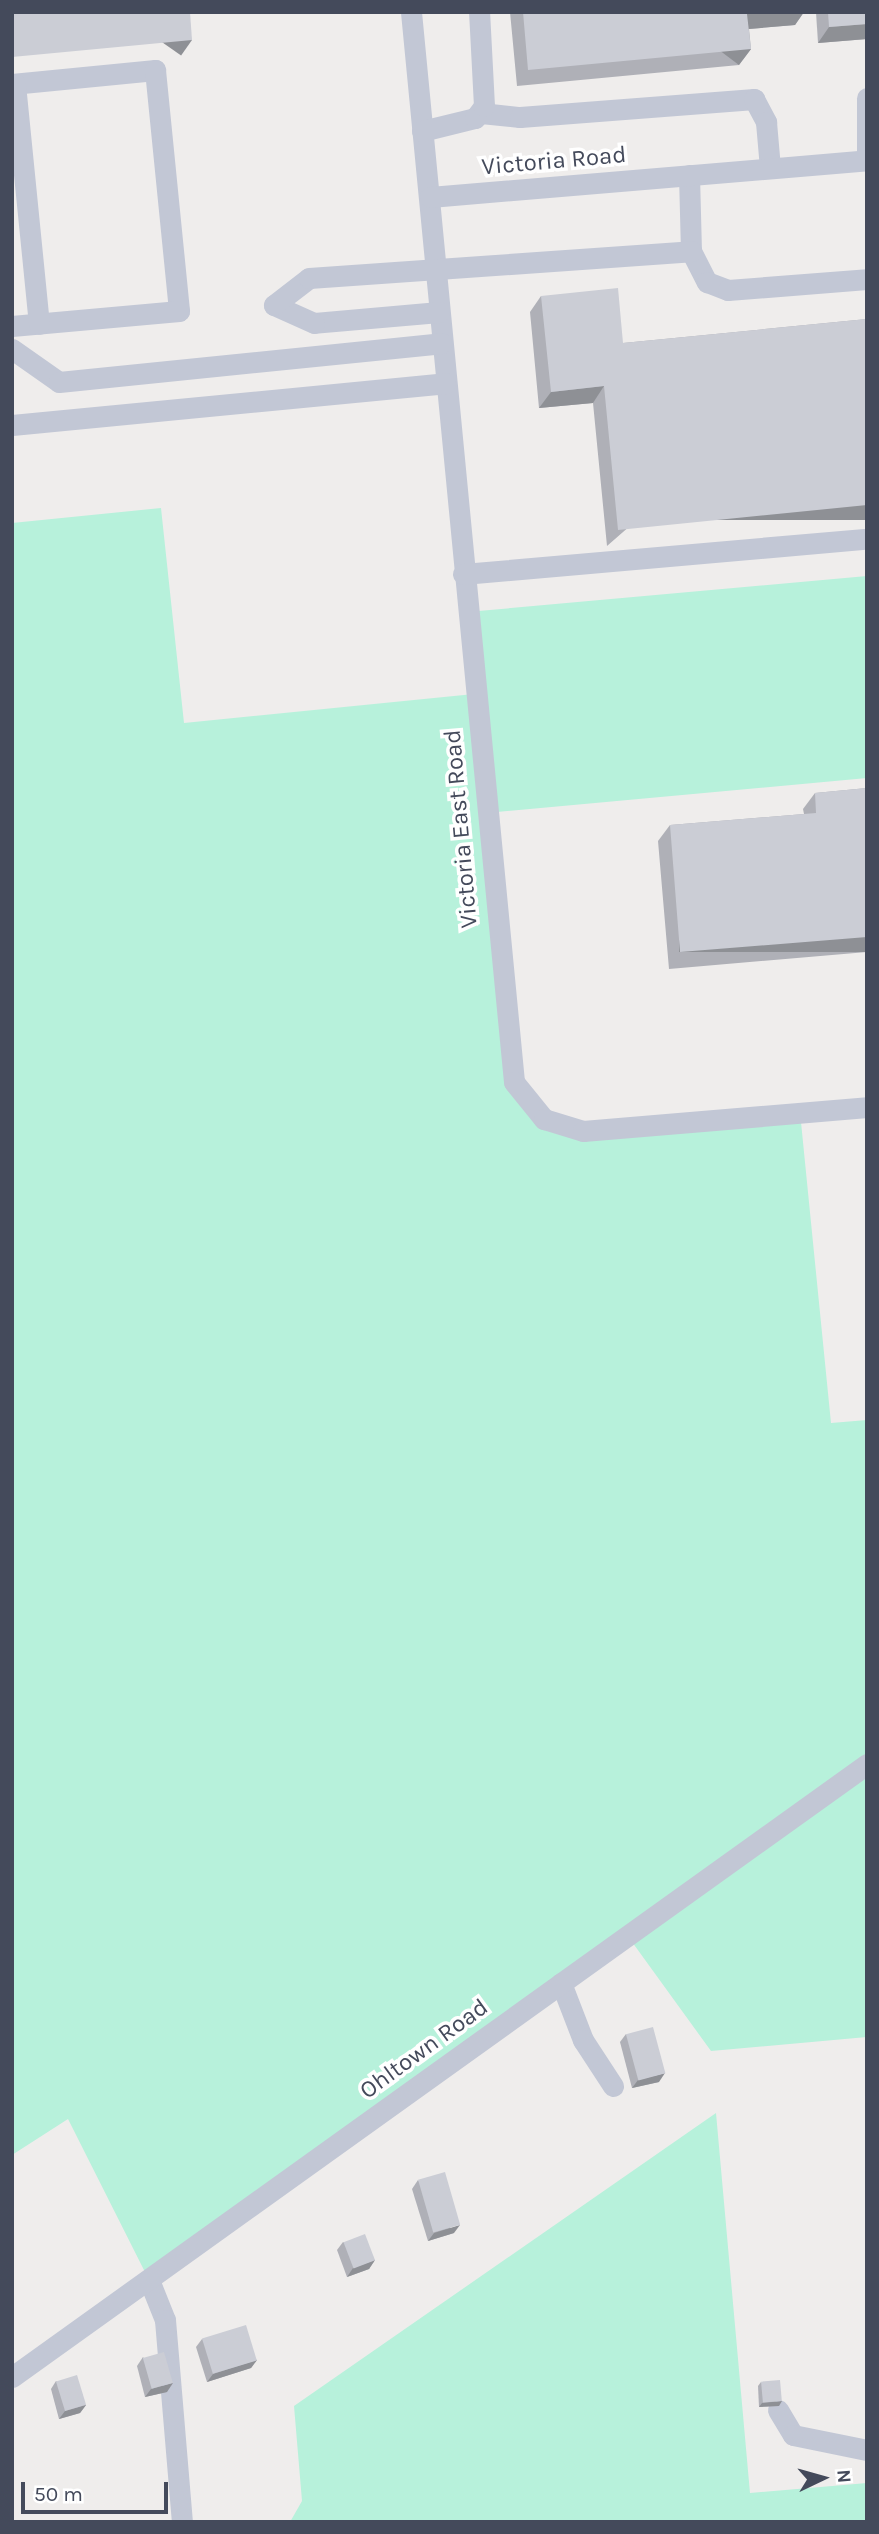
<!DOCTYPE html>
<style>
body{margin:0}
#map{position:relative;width:879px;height:2534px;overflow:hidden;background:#efedec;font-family:Karla,sans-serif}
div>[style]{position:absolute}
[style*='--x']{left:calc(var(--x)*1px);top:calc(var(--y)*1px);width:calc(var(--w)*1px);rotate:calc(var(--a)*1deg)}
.green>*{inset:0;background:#b7f1db}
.minor>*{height:21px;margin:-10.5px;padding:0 10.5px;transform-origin:10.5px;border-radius:10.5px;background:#c2c7d5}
.wall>*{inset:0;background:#afb0b7}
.shaded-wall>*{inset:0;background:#8e9095;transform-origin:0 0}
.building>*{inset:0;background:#cbcdd5;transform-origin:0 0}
span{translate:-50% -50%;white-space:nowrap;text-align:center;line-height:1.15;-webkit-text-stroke:7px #fff;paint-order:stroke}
.street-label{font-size:24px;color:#444a5b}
.frame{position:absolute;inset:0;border:14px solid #444a5b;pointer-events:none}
.north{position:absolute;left:788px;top:2443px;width:70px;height:70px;-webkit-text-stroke:5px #fff;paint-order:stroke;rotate:85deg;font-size:19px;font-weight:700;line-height:28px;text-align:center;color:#444a5b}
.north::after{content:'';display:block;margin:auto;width:24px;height:32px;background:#444a5b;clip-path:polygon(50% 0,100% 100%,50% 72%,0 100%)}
.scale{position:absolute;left:21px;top:2482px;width:147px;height:32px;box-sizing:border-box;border:4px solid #444a5b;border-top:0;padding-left:9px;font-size:21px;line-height:24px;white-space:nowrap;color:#444a5b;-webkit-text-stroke:5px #fff;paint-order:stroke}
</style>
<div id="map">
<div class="green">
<div style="clip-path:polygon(161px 508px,184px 723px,474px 694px,467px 612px,867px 576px,867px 778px,486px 813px,514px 1082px,562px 1127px,800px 1112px,831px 1423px,867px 1420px,867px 2037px,711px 2051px,627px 1935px,149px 2280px,68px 2119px,12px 2155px,12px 523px)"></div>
<div style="clip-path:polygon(716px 2113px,750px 2493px,867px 2483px,867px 2522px,290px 2522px,302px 2501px,294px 2406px)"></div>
</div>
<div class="minor">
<div style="--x:411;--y:12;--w:1075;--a:84.5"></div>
<div style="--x:514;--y:1082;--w:48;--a:51"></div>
<div style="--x:544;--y:1119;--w:41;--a:17.1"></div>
<div style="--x:583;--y:1131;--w:285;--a:-4.8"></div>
<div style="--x:12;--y:84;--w:144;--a:-5.6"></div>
<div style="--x:155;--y:70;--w:242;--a:84.3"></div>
<div style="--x:179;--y:311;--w:168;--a:174.9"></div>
<div style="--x:15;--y:84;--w:241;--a:84.3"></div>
<div style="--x:867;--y:98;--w:57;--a:90"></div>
<div style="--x:481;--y:113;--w:39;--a:6"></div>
<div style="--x:520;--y:117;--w:235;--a:-4.4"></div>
<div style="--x:754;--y:99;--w:26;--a:62"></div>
<div style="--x:766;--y:122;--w:46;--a:85"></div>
<div style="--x:422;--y:131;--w:55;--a:-13.8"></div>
<div style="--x:475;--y:118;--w:15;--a:-53"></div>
<div style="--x:484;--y:106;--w:94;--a:-93"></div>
<div style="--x:689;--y:175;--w:76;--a:88.5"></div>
<div style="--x:691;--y:251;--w:35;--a:63"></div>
<div style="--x:707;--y:282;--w:22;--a:21"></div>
<div style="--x:728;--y:290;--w:139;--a:-4.5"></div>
<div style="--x:430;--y:197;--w:439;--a:-4.8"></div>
<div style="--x:439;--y:312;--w:125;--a:175"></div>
<div style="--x:314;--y:323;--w:44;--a:-155.8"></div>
<div style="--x:274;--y:305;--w:44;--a:-37.6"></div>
<div style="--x:309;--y:278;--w:383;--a:-4"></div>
<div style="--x:12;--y:349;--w:57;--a:35.1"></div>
<div style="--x:59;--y:382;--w:384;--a:-5.8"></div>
<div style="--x:12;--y:425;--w:435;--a:-5.5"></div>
<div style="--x:463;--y:574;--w:406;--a:-5"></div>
<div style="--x:561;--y:1983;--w:61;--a:68.9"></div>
<div style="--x:583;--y:2040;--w:55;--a:56.9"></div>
<div style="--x:149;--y:2280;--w:43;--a:68.2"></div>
<div style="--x:165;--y:2320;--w:203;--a:85.2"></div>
<div style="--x:12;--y:2377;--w:1052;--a:-35.64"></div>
<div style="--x:778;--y:2410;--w:29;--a:59"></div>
<div style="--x:793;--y:2435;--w:76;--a:11.5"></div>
</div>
<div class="wall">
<div style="clip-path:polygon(510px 12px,804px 12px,795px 25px,749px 29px,751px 49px,739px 65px,517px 86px)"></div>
<div style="clip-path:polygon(816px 12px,867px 12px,867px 39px,818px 43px)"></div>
<div style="clip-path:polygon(541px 296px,623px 343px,867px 319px,607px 546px,593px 403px,539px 408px,530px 312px)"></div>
<div style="clip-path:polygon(867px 788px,867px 952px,669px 969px,658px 841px,670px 825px,804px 814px,803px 809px,815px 793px)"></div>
<div style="clip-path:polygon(626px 2034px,659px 2082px,632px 2088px,620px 2042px)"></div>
<div style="clip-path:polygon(418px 2180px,454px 2233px,428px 2241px,412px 2189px)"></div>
<div style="clip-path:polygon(343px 2242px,375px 2260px,369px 2269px,347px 2277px,337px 2250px)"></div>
<div style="clip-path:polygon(202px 2339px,257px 2360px,251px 2368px,207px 2382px,196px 2347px)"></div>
<div style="clip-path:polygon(143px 2357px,167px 2392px,145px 2397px,137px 2366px)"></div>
<div style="clip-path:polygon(56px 2381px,86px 2405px,80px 2413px,59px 2419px,51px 2389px)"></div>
<div style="clip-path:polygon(761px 2382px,779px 2406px,759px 2407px,758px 2386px)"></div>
</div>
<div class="shaded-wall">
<div style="clip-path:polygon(769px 12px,804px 12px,795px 25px,736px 30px,747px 14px)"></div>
<div style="clip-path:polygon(867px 24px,867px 39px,818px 43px,829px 27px)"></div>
<div style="left:192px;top:40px;width:19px;height:181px;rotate:125deg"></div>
<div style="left:751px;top:49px;width:20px;height:224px;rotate:127deg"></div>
<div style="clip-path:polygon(604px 386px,593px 403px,539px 408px,551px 392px)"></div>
<div style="left:867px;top:505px;width:15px;height:250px;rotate:90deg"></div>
<div style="left:867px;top:937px;width:15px;height:188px;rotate:90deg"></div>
<div style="clip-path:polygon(665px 2073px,659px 2082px,632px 2088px,638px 2080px)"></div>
<div style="clip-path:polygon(460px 2225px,454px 2233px,428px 2241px,434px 2233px)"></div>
<div style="clip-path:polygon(375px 2260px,369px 2269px,347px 2277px,353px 2268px)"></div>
<div style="clip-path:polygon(257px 2360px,251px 2368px,207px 2382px,213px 2374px)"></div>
<div style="clip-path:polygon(173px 2383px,167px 2392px,145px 2397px,151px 2389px)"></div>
<div style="clip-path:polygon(782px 2401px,779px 2406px,759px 2407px,762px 2403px)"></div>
<div style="clip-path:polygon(86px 2405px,80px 2413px,59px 2419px,65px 2411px)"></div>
</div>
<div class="building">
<div style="clip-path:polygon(12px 12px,190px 12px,192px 40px,12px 57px)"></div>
<div style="clip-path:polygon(523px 12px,769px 12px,747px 14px,751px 49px,528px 70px)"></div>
<div style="clip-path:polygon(828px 12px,867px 12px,867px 24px,829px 27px)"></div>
<div style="clip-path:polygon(618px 288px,623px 343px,867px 319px,867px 505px,618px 530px,604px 386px,551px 392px,541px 296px)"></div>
<div style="clip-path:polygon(867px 788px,867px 937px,680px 952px,670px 825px,816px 813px,815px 793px)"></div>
<div style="left:653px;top:2027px;width:48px;height:28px;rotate:75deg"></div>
<div style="left:445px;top:2172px;width:55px;height:28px;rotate:74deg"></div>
<div style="left:365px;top:2234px;width:28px;height:23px;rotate:69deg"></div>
<div style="left:246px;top:2325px;width:37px;height:46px;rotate:73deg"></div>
<div style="left:164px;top:2352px;width:32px;height:22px;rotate:74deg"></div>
<div style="left:77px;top:2375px;width:31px;height:22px;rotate:73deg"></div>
<div style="left:780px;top:2380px;width:21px;height:19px;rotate:85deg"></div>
</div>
<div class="street-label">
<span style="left:554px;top:161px;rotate:-5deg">Victoria Road</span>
<span style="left:461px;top:829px;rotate:-95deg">Victoria East Road</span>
<span style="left:424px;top:2049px;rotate:-36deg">Ohltown Road</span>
</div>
<div class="frame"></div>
<div class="north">N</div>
<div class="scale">50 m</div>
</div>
